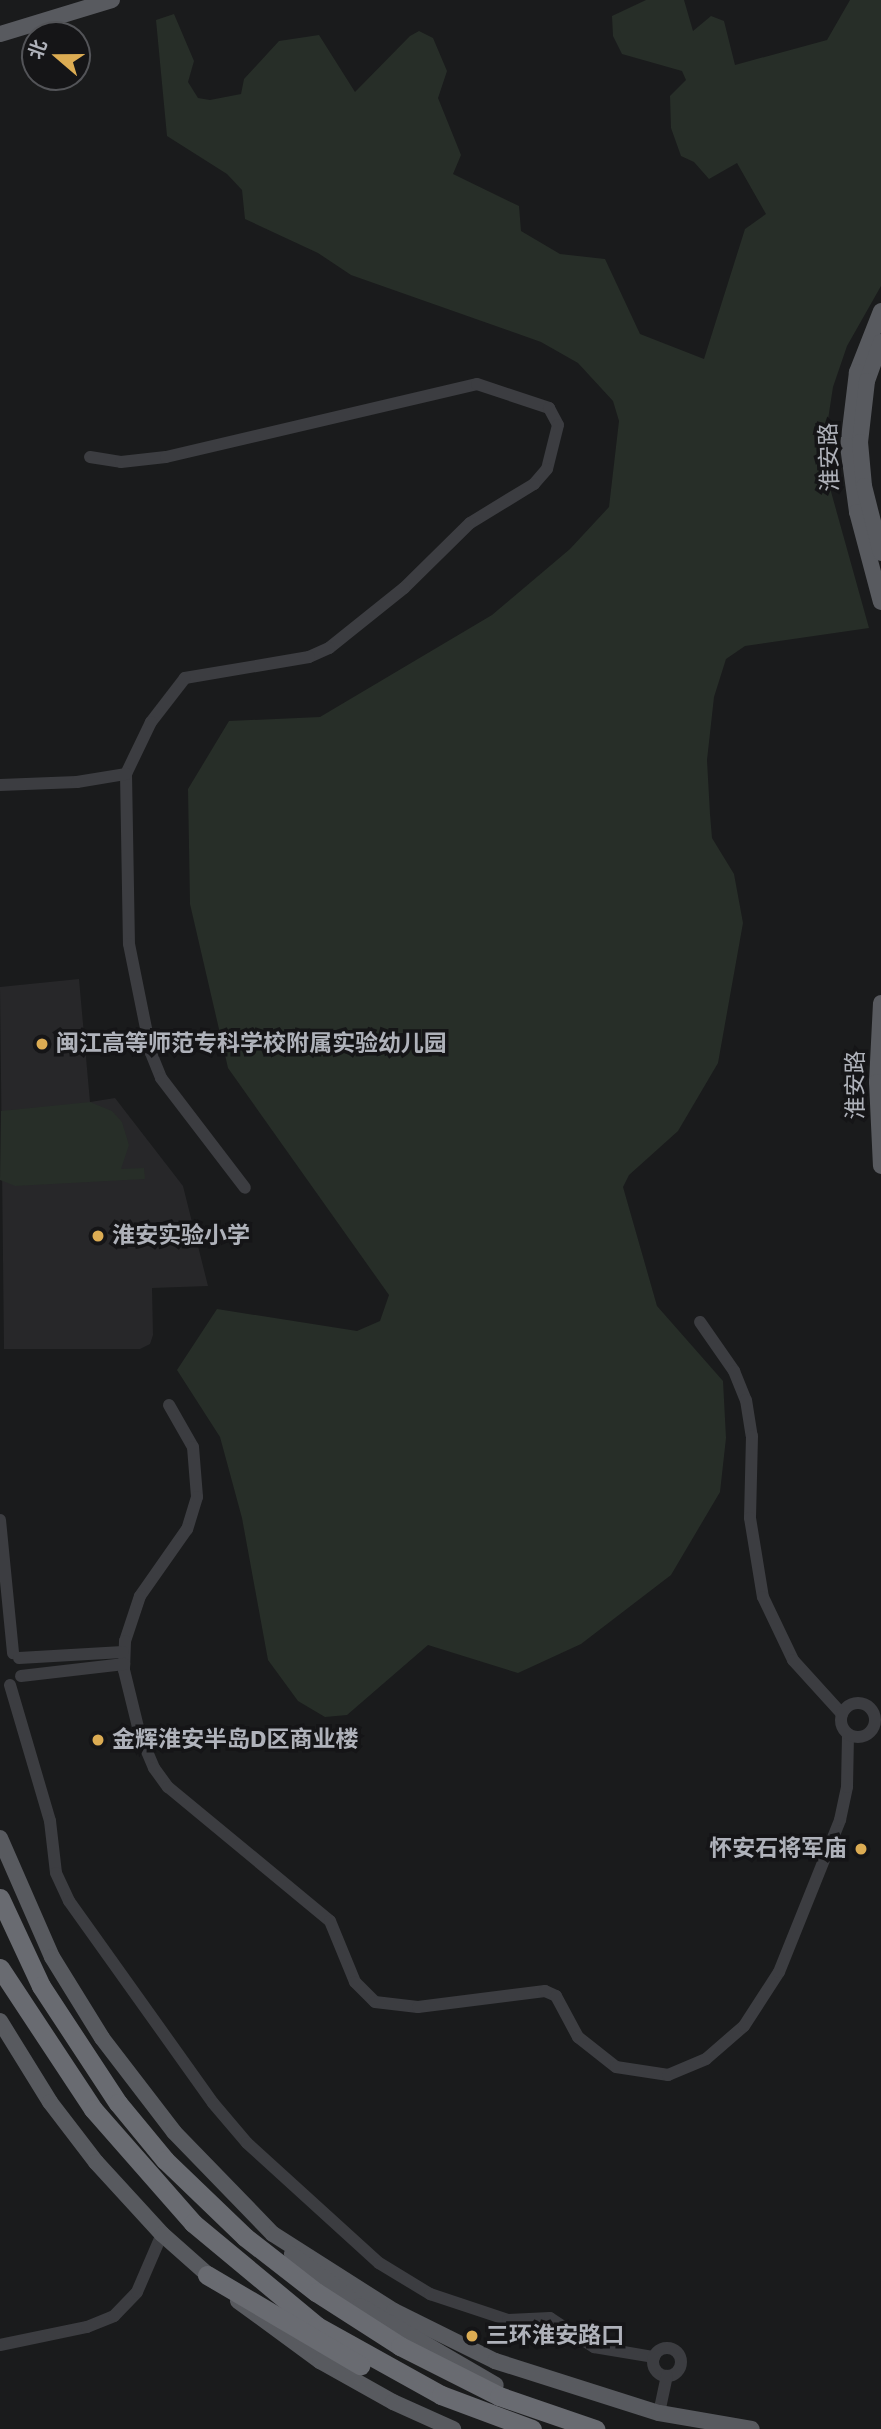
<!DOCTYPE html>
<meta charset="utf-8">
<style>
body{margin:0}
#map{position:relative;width:881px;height:2429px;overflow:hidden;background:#1a1b1c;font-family:"Work Sans","Noto Sans SC",sans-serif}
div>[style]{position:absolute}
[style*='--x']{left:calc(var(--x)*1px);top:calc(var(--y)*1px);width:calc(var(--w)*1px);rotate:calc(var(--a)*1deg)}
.built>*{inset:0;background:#272729}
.green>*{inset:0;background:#272e28}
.minor>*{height:12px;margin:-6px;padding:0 6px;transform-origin:6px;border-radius:6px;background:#3c3d41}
.minor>.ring{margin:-6px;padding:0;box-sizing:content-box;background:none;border:12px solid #3c3d41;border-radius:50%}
.major>*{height:16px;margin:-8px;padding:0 8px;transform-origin:8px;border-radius:8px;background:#585a5f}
.highway>*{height:19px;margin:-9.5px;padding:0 9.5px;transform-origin:9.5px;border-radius:9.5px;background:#696b71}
.dots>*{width:19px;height:19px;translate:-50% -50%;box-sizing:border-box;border:4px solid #151517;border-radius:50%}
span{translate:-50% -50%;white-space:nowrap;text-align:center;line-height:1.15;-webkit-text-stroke:7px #151517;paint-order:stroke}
.street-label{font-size:23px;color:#afb2ba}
.poi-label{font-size:23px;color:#afb2ba;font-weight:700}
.left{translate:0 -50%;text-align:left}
.right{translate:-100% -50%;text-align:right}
.north{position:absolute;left:21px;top:21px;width:70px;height:70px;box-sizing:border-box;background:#151517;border:2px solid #535458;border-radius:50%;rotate:290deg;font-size:19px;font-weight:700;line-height:28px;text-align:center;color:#afb2ba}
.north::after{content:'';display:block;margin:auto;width:24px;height:32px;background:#dcac53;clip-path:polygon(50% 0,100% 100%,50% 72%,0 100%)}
</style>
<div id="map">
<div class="built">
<div style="clip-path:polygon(79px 979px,90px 1102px,115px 1098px,183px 1186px,208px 1286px,152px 1288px,153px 1335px,150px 1344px,140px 1349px,4px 1349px,0 987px)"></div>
</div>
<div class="green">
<div style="clip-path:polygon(646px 0,684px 0,693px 31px,711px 16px,724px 21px,735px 65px,827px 40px,850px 0,881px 0,881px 286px,847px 346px,833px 387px,827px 426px,830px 488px,869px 628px,745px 646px,726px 659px,714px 697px,707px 760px,710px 814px,712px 838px,734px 874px,743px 923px,718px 1063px,678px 1131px,629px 1175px,623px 1187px,657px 1306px,723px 1381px,726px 1438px,720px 1492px,671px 1575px,581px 1644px,518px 1673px,428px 1645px,347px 1715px,325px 1717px,298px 1701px,268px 1660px,242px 1518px,220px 1437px,177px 1370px,217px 1309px,357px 1331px,380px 1321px,389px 1295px,228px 1068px,190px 904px,188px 789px,229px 721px,320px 717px,492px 615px,570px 549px,609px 507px,619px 421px,613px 401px,578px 363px,541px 342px,351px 275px,318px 253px,245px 219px,242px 190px,227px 174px,167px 136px,156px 20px,174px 14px,194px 61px,188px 82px,198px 98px,210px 100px,241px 94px,244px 79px,279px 41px,319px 35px,355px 92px,410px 36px,419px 31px,433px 38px,447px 71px,438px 98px,461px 155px,453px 174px,519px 206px,521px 231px,560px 254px,605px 259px,640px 334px,704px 359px,745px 229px,766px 214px,737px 163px,709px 179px,694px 162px,681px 156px,671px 128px,670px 96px,686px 80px,682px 71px,622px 54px,613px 36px,612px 16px)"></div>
<div style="clip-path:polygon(90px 1102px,112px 1111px,122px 1122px,129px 1145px,121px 1169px,144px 1168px,145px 1179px,15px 1186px,0 1180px,1px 1111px)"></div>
</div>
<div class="minor">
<div style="--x:90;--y:457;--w:31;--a:9"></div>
<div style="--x:121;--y:462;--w:45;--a:-6.3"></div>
<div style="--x:166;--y:457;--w:319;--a:-13.2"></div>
<div style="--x:477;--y:384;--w:76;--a:18.4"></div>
<div style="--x:549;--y:408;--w:19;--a:62"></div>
<div style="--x:558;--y:425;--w:45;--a:104"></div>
<div style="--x:547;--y:469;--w:20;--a:131"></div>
<div style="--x:534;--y:484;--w:75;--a:148.6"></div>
<div style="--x:470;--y:523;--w:93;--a:135.4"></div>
<div style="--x:404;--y:588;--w:96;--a:141.3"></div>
<div style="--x:329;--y:648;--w:22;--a:156"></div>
<div style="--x:309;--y:657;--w:126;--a:170.4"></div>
<div style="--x:185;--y:678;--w:56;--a:127.7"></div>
<div style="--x:151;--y:722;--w:58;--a:115.7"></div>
<div style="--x:126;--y:774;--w:170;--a:89"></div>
<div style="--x:129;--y:944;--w:111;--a:78.6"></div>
<div style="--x:151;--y:1053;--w:27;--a:68"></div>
<div style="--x:161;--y:1078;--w:138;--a:52.6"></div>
<div style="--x:0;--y:785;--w:77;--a:-2.2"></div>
<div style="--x:77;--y:782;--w:50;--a:-9.3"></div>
<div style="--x:700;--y:1322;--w:60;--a:55.2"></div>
<div style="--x:734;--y:1371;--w:31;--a:68"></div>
<div style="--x:746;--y:1400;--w:36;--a:81"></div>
<div style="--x:752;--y:1436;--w:82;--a:91.4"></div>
<div style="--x:750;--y:1518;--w:80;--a:80.7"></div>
<div style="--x:763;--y:1597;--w:70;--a:64.5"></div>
<div style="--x:793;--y:1660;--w:73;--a:47.8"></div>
<div style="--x:169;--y:1405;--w:48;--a:60.3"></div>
<div style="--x:193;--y:1447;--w:50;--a:85.4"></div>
<div style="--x:197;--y:1497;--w:34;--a:107"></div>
<div style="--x:187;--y:1529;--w:82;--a:125"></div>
<div style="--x:140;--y:1596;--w:47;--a:108.4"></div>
<div style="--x:125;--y:1641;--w:29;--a:92"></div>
<div style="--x:124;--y:1670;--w:67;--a:76.2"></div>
<div style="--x:140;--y:1735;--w:36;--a:67"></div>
<div style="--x:154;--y:1768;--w:24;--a:54"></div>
<div style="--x:168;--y:1787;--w:210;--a:39.6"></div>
<div style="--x:330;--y:1921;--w:66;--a:67.7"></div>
<div style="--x:355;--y:1982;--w:28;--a:45"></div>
<div style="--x:375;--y:2002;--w:43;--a:6.6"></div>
<div style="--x:418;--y:2007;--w:128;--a:-7.2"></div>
<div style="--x:545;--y:1991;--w:12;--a:24"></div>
<div style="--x:556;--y:1996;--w:47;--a:61.8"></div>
<div style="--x:578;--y:2037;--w:48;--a:38.3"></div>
<div style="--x:616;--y:2067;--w:53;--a:8.7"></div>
<div style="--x:668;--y:2075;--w:41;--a:-22.8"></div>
<div style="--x:706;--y:2059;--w:50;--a:-41"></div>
<div style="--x:744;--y:2026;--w:64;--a:-57.1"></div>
<div style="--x:779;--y:1972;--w:164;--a:-68.1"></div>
<div style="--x:840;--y:1820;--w:34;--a:-78"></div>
<div style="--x:847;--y:1787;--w:53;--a:-88.9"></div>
<div style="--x:0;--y:1520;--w:134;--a:84.4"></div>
<div style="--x:19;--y:1658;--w:104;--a:-3.3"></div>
<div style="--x:21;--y:1676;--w:104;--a:-6.6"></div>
<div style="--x:10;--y:1685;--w:142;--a:73.6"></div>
<div style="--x:50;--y:1821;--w:52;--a:83.4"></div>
<div style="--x:56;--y:1873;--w:31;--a:65"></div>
<div style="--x:69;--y:1901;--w:248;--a:54.5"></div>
<div style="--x:213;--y:2103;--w:52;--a:49.6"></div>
<div style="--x:247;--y:2143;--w:178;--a:42.3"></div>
<div style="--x:379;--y:2263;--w:60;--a:31.3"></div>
<div style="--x:430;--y:2294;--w:82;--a:18.4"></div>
<div style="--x:508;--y:2320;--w:42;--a:-2.7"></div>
<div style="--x:550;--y:2318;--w:53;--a:33.4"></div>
<div style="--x:594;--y:2347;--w:61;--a:9.5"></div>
<div class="ring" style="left:841px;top:1703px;width:22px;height:22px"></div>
<div style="--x:0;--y:2345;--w:89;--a:-11.7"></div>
<div style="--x:87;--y:2327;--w:29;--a:-22"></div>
<div style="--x:114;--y:2316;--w:33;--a:-46"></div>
<div style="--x:137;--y:2292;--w:63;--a:-66.7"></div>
<div class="ring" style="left:653px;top:2348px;width:16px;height:16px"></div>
<div style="--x:659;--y:2413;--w:38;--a:-78"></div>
</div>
<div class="major">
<div style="--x:0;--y:34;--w:117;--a:-16.9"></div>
<div style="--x:881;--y:311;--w:66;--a:111.5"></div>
<div style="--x:857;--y:372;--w:75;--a:96.9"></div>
<div style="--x:848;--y:446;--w:67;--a:82.2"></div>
<div style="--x:857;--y:512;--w:93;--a:75.1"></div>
<div style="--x:881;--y:342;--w:41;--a:109.7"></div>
<div style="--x:867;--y:381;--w:61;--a:96.5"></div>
<div style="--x:860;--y:442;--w:44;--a:84.8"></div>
<div style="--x:864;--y:486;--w:69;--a:75.8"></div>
<div style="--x:881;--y:1003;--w:79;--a:92.9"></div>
<div style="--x:877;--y:1082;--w:84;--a:87.3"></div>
<div style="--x:0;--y:1838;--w:130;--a:66.4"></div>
<div style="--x:52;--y:1957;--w:95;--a:58.3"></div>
<div style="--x:102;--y:2038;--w:118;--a:52.5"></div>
<div style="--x:174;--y:2132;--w:142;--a:45.9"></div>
<div style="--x:273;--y:2234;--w:143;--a:32.5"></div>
<div style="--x:394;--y:2311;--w:113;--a:26.3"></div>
<div style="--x:495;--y:2361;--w:172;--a:17.6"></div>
<div style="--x:659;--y:2413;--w:94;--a:9.8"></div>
<div style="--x:0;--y:2021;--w:95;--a:58.3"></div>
<div style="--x:50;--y:2102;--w:76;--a:52.5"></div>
<div style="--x:96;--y:2162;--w:98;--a:47.5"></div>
<div style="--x:162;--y:2234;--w:72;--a:41.6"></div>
<div style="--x:292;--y:2254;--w:86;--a:37.4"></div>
<div style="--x:360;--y:2306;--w:157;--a:30.2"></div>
<div style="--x:238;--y:2301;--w:102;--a:36.2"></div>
<div style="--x:320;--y:2361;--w:84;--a:29.3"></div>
<div style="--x:393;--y:2402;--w:66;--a:24.2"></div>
</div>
<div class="highway">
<div style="--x:0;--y:1898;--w:97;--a:65"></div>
<div style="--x:41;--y:1986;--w:140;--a:56.7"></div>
<div style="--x:118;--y:2103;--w:74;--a:50.5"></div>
<div style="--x:165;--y:2160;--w:111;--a:43.9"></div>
<div style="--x:245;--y:2237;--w:90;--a:37.8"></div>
<div style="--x:316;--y:2292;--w:100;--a:32.7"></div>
<div style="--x:400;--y:2346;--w:111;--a:26.8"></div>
<div style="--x:499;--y:2396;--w:102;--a:19"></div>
<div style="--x:0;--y:1968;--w:169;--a:56.6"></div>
<div style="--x:93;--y:2109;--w:152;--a:48.7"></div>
<div style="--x:193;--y:2223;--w:161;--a:39.7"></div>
<div style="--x:317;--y:2326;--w:142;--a:29.1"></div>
<div style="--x:441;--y:2395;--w:97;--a:20.5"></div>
<div style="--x:207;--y:2275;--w:178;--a:30.5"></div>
</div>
<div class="dots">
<div style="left:42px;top:1044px;background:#dcac53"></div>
<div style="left:98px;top:1236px;background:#dcac53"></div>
<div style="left:98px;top:1740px;background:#dcac53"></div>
<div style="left:861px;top:1849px;background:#dcac53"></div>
<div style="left:472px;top:2336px;background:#dcac53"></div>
</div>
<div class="street-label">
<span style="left:830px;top:457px;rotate:-92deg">淮安路</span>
<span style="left:856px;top:1085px;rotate:-90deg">淮安路</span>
</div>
<div class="poi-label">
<span class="left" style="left:56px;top:1044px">闽江高等师范专科学校附属实验幼儿园</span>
<span class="left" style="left:112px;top:1236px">淮安实验小学</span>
<span class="left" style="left:112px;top:1740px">金辉淮安半岛D区商业楼</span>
<span class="right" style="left:847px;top:1849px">怀安石将军庙</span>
<span class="left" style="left:486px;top:2336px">三环淮安路口</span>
</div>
<div class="north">北</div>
</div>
